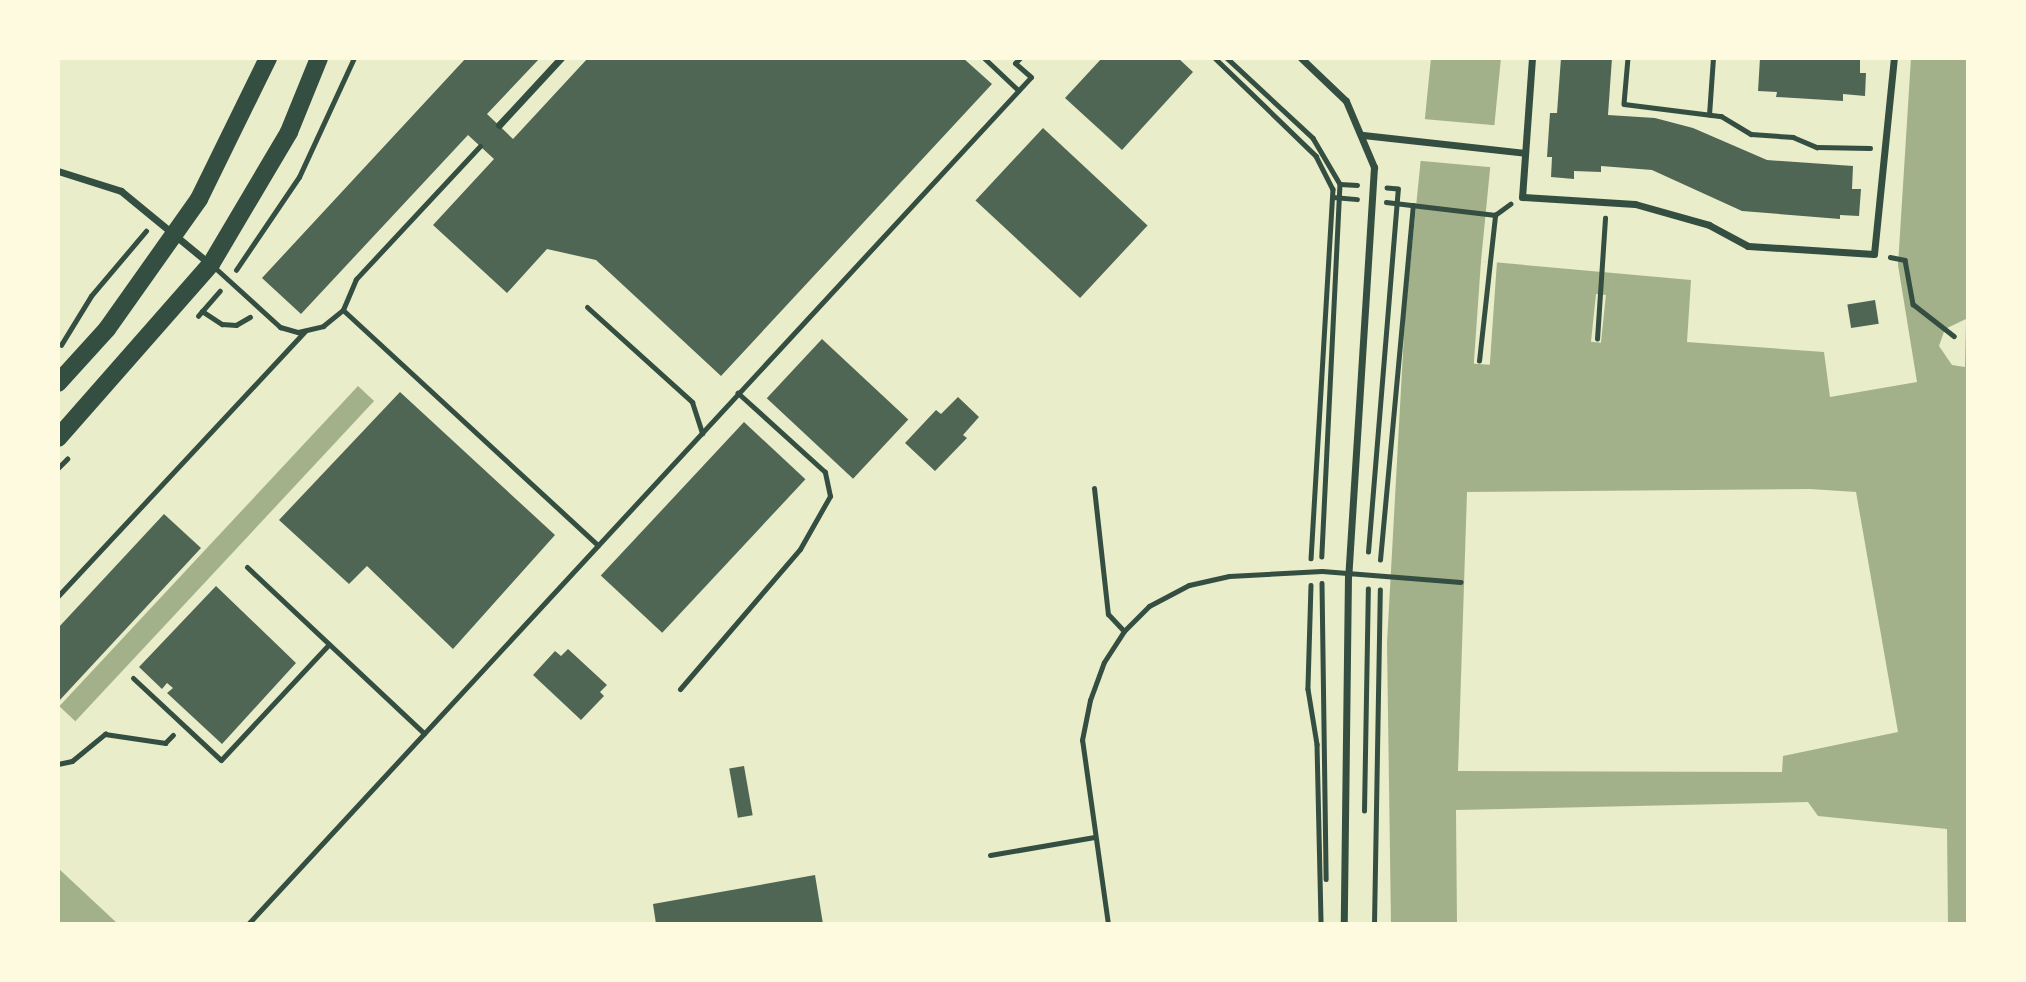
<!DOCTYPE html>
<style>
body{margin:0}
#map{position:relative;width:2026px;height:982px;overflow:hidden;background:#e9edc9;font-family:Helvetica,sans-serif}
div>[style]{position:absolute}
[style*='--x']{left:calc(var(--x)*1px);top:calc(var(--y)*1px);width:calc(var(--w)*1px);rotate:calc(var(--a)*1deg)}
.water>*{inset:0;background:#a3b18a;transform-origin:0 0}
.pier>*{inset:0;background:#e9edc9;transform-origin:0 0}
.building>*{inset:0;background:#4f6655;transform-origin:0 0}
.path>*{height:4.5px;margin:-2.25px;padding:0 2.25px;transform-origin:2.25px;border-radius:2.25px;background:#344e41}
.service>*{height:5px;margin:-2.5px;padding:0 2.5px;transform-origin:2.5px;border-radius:2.5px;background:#344e41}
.minor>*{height:7px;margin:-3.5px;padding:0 3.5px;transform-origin:3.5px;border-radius:3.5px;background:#344e41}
.primary>*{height:18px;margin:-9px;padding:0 9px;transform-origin:9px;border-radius:9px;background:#344e41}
span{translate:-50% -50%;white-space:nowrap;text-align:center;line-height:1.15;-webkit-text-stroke:6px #fefae0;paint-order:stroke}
.frame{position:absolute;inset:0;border:60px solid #fefae0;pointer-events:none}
</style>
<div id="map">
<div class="water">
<div style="clip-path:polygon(evenodd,1431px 58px,1501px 58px,1481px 261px,1691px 280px,1687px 342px,1824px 352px,1830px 397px,1917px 382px,1898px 265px,1911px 58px,1968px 58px,1968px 924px,1948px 924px,1947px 829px,1818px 816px,1808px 802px,1456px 810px,1457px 924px,1391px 924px,1387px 643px,1405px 316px,1431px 58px,1810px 489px,1856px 492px,1898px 732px,1783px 756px,1782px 772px,1458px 771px,1467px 492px,1810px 489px)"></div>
<div style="left:358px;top:386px;width:22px;height:438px;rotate:43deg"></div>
<div style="clip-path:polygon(58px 868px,118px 924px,58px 924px)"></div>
</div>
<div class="pier">
<div style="left:1423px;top:119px;width:75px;height:42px;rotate:5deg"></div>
<div style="left:1481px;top:261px;width:16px;height:103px;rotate:4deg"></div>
<div style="left:1596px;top:294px;width:10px;height:48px;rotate:6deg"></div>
<div style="clip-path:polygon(1966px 319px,1965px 367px,1952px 365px,1939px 346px,1945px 329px)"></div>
</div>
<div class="building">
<div style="clip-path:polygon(466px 58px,540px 58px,487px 114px,513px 139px,588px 58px,963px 58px,992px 84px,721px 376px,596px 260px,547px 249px,507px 293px,433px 225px,494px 159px,468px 135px,301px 314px,262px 278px)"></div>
<div style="clip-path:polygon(1102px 58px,1178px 58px,1193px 72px,1122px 150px,1065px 98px)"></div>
<div style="clip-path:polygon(1561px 58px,1612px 58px,1608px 115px,1655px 118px,1693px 128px,1767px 160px,1853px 166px,1852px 189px,1861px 189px,1859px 216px,1840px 215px,1840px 219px,1742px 211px,1652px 170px,1601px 166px,1601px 172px,1574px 171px,1574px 179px,1551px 177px,1552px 157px,1547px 157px,1550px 113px,1557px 113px)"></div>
<div style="clip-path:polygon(1760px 58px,1860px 58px,1860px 73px,1866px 73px,1865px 96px,1843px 94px,1843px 101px,1776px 97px,1777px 92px,1758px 91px)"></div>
<div style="left:1043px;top:128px;width:143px;height:99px;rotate:43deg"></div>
<div style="left:1875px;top:300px;width:24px;height:28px;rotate:81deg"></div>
<div style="left:822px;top:339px;width:118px;height:81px;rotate:43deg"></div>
<div style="clip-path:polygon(400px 392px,555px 535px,453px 649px,367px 566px,349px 584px,279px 520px)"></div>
<div style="clip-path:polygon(958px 397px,979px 417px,963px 435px,967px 438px,935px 471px,905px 443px,936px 410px,941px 414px)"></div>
<div style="left:744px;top:422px;width:84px;height:210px;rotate:43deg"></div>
<div style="clip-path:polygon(164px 514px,201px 548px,58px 702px,58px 628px)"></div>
<div style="clip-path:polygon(216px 586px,296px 663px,222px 744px,167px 693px,173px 688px,167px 683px,162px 689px,139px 667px)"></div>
<div style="clip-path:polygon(568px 649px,607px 685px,600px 692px,604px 696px,581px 720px,533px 675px,555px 651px,561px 656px)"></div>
<div style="left:744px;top:766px;width:50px;height:15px;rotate:80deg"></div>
<div style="clip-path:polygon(815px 875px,823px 924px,656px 924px,653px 904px)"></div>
</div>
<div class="path">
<div style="--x:1215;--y:58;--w:141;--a:44.1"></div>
<div style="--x:1316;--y:156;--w:37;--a:63"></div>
<div style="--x:1333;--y:189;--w:370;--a:93.4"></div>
<div style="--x:1227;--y:58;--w:117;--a:42.9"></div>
<div style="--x:1313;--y:138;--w:53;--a:59.6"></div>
<div style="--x:1340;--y:184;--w:373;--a:92.8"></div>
<div style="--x:1628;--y:58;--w:46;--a:95"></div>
<div style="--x:1624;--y:104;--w:98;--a:7.1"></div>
<div style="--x:1721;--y:116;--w:35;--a:31"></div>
<div style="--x:1751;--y:134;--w:42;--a:4.1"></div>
<div style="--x:1793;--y:137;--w:26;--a:23"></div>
<div style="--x:1817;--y:147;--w:53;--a:1.1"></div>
<div style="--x:1709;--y:115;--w:57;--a:-86"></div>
<div style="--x:1340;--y:184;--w:17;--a:3"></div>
<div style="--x:1333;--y:197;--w:24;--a:5"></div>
<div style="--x:1386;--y:202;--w:110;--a:6.8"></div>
<div style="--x:1495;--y:215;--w:19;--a:-36"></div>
<div style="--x:1890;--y:257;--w:15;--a:11"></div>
<div style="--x:1905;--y:260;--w:45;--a:79.7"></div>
<div style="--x:1913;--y:304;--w:52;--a:38"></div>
<div style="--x:236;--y:270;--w:112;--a:-55.9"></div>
<div style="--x:299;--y:177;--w:131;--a:-65.2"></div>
<div style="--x:202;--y:311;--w:24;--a:33"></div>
<div style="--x:222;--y:324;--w:14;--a:4"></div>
<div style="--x:236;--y:325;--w:16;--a:-30"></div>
<div style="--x:198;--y:316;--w:33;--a:-49"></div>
<div style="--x:1597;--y:339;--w:121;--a:-86.2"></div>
<div style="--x:61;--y:345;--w:57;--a:-58.5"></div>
<div style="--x:91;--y:296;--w:85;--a:-49.8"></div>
<div style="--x:1479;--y:361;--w:147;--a:-83.7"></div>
<div style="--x:58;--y:468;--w:13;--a:-45"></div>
<div style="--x:1368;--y:552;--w:364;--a:-85.3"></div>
<div style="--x:1398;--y:189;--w:11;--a:-175"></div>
<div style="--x:1380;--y:560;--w:356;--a:-84.7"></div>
<div style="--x:1322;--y:583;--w:296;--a:89.2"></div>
<div style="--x:1311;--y:585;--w:104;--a:91.7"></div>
<div style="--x:1308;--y:689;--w:56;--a:80.7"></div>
<div style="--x:1317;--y:744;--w:180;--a:88.7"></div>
<div style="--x:58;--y:764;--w:14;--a:-12"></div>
<div style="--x:72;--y:761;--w:43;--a:-39.3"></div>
<div style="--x:105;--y:734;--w:61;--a:8.5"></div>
<div style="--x:165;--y:743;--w:11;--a:-45"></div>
<div style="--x:1364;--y:811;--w:222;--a:-89"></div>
<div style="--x:1374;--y:924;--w:334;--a:-89"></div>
</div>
<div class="service">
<div style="--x:984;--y:58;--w:47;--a:43.3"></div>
<div style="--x:480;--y:146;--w:182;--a:133"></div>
<div style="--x:356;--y:279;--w:34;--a:113"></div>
<div style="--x:343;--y:310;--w:347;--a:42.7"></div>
<div style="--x:213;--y:266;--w:91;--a:42.3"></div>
<div style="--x:280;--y:327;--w:19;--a:16"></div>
<div style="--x:298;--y:332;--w:26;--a:-13"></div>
<div style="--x:323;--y:326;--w:26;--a:-39"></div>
<div style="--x:587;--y:307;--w:142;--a:42.1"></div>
<div style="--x:692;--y:402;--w:33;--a:72"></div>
<div style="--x:1094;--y:488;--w:127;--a:83.7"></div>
<div style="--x:1108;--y:614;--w:23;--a:47"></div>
<div style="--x:247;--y:567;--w:243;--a:43.2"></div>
<div style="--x:58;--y:596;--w:362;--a:-47"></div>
<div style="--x:133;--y:678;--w:120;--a:43"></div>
<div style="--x:221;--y:760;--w:158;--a:-47"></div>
<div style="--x:680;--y:689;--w:184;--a:-49.4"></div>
<div style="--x:800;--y:549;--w:61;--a:-60.5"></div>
<div style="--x:830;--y:496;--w:25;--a:-102"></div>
<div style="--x:825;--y:472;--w:118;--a:-137.8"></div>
<div style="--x:990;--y:855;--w:106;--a:-9.8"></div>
<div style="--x:248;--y:924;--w:1153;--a:-47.25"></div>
<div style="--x:1031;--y:77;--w:21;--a:-139"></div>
<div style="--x:1015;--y:63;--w:7;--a:-45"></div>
<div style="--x:1108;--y:924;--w:186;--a:-98"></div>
<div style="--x:1082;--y:740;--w:41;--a:-78.7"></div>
<div style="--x:1090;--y:700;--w:40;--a:-69.8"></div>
<div style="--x:1104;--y:662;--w:37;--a:-57"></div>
<div style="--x:1124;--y:631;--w:35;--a:-45"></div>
<div style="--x:1149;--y:606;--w:45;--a:-27.7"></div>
<div style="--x:1189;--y:585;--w:41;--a:-12.7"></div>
<div style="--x:1229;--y:576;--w:93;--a:-3.1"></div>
<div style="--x:1322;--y:571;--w:139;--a:4.5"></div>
</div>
<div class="minor">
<div style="--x:1301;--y:58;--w:62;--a:43.7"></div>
<div style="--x:1346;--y:101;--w:72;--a:67"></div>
<div style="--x:1374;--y:167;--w:409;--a:93.6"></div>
<div style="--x:1348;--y:575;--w:349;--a:90.7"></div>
<div style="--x:1532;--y:58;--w:139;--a:94.1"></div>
<div style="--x:1522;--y:197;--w:113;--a:3.5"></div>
<div style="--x:1635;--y:204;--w:77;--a:15.8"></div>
<div style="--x:1709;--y:225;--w:44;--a:28.3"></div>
<div style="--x:1748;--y:246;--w:126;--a:3.6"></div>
<div style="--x:1874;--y:254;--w:197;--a:-84.2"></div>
<div style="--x:499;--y:125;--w:91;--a:-47.2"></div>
<div style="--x:1363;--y:135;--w:163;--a:6.3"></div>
<div style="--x:58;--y:171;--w:66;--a:17.6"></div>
<div style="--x:121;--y:191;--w:115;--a:39.4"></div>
</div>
<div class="primary">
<div style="--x:58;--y:383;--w:73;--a:-47.8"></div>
<div style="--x:107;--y:329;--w:159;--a:-54.7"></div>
<div style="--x:199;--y:199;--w:157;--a:-63.9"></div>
<div style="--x:58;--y:438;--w:232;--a:-48.7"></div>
<div style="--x:211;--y:264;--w:153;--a:-59.4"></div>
<div style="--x:289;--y:132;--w:80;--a:-67.9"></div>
</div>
<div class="frame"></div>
</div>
